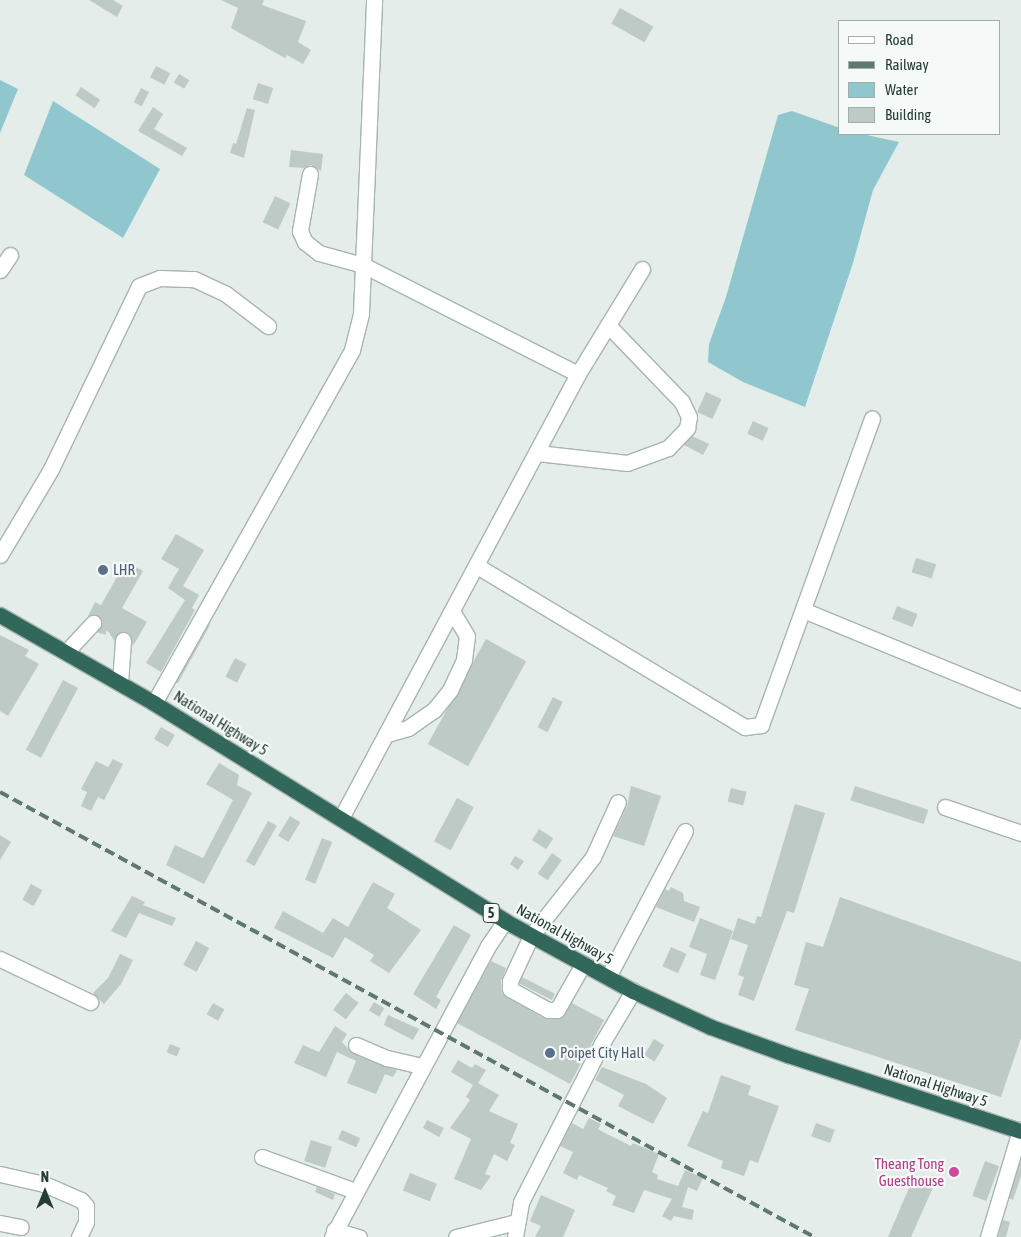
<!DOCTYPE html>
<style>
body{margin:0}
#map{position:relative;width:1021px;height:1237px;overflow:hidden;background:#e4ede9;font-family:"Asap Condensed",sans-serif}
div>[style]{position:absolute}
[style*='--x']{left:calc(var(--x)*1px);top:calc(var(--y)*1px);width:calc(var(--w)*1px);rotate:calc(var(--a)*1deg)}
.water>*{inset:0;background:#90c7ce}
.building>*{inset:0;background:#bdcac5;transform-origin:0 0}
.minor-tunnel>*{height:15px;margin-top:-7.5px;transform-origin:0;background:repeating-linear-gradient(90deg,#becac5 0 15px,transparent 0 23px)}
.roads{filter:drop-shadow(1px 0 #a7b5b0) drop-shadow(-1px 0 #a7b5b0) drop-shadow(0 1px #a7b5b0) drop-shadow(0 -1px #a7b5b0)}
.minor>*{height:15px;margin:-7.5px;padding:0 7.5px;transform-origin:7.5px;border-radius:7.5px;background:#fff}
.highway>*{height:15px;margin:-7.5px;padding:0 7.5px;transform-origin:7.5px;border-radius:7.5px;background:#32685b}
.rail>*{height:4px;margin-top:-2px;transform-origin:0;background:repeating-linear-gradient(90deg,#5f7971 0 10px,transparent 0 15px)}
.dots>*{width:14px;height:14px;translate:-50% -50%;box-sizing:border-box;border:2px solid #f5f9f7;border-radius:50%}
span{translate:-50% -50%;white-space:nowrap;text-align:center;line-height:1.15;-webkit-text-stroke:4.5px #f5f9f7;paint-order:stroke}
.shield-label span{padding:1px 4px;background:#f5f9f7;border:1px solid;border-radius:4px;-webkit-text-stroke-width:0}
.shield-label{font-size:14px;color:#253d36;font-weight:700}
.service-label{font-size:15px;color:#4e5e75}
.left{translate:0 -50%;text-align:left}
.street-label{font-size:15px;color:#253d36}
.hotel-label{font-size:15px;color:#b23c85}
.right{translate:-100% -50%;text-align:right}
.legend{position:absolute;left:838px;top:20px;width:162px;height:115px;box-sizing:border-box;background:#f5f9f7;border:1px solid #a2aeaa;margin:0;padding:6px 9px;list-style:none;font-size:15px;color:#253d36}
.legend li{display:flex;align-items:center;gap:10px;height:25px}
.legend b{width:25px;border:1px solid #a2aeaa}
.north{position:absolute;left:20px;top:1167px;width:50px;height:50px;-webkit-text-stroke:4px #f5f9f7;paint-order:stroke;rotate:0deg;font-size:14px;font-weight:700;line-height:20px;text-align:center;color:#253d36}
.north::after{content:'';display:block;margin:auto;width:18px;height:22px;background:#253d36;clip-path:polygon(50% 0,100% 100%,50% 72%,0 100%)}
</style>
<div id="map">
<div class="water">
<div style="clip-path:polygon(0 80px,18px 89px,0 133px)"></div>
<div style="clip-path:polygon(53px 101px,160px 169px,123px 238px,24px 175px)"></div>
<div style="clip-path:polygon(792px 111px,840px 128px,840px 134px,862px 134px,899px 142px,873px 190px,853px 263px,805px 407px,743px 382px,708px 362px,709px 344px,726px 297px,778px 115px)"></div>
</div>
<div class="building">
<div style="clip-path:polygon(89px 0,113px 0,123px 6px,117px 17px)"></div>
<div style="clip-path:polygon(221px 0,264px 0,262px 5px,306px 21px,298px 42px,311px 50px,303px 64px,287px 55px,285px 58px,231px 28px,238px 8px)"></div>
<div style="left:620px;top:8px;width:38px;height:18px;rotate:29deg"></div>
<div style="left:156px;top:66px;width:16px;height:13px;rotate:27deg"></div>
<div style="left:179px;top:74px;width:12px;height:10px;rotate:31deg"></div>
<div style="left:258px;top:83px;width:16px;height:17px;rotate:18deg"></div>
<div style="left:81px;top:87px;width:23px;height:10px;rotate:34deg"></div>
<div style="left:141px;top:88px;width:9px;height:16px;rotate:27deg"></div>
<div style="clip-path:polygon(153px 107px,163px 114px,154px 129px,187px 148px,182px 156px,138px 131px)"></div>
<div style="clip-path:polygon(247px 108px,255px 110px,244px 158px,230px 153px,233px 143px,236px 144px)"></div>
<div style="clip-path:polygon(291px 150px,323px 154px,321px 171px,311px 165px,303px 168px,289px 167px)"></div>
<div style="left:275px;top:196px;width:17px;height:29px;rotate:25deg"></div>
<div style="left:706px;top:392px;width:17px;height:22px;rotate:24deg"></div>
<div style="left:753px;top:421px;width:17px;height:14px;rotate:24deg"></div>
<div style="clip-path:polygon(692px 436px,709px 444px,703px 455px,684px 445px)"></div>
<div style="clip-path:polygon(176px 534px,204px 550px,183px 586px,199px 595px,192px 608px,195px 610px,161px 672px,146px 663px,185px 600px,168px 588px,179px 569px,161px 559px)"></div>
<div style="left:916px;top:558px;width:21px;height:15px;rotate:17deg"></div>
<div style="clip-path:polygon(126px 561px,143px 571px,122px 608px,147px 622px,133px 646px,129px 633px,119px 631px,115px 636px,101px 628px,99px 616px,88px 616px,95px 602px,101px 605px)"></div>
<div style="left:897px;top:606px;width:22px;height:14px;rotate:21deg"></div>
<div style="clip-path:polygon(209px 624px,210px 625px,178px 683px,176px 683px)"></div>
<div style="clip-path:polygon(0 635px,29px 650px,25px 656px,39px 664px,8px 716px,0 711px)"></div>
<div style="left:486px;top:639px;width:46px;height:120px;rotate:29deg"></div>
<div style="left:235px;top:658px;width:13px;height:21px;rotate:27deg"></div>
<div style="left:63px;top:680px;width:17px;height:79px;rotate:28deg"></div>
<div style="left:553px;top:697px;width:11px;height:34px;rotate:27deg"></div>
<div style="left:161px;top:727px;width:16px;height:14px;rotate:30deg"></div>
<div style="clip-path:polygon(113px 759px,123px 764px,104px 800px,98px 797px,91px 811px,81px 806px,87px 792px,81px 789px,96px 761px,108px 767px)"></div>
<div style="clip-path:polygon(219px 763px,239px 775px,237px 785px,252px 793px,204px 884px,166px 865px,175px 845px,203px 858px,233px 800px,206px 784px)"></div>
<div style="clip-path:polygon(631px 786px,661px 796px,644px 846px,613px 836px,627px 806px)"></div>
<div style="left:855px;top:786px;width:77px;height:15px;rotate:18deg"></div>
<div style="left:731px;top:788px;width:16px;height:14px;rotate:14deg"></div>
<div style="left:457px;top:798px;width:19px;height:49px;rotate:28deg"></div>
<div style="clip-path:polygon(795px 804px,825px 813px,794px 913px,787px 911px,754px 1001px,738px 995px,744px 977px,738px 975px,748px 945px,731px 939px,738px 918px,755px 924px,757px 916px,761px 917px)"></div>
<div style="left:290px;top:816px;width:12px;height:23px;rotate:31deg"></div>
<div style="left:268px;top:821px;width:10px;height:46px;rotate:29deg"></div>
<div style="left:539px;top:829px;width:17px;height:13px;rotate:33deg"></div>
<div style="clip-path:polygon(0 835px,11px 842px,0 860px)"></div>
<div style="left:322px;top:838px;width:11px;height:45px;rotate:22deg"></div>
<div style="left:552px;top:853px;width:12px;height:25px;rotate:35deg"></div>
<div style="clip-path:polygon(515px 856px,524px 861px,518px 870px,510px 864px)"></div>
<div style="clip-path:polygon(373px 882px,395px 894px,387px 908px,421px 930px,389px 973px,370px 961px,374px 955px,345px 937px,333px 958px,274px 928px,283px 911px,323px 933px,333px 918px,348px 927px)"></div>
<div style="left:31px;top:884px;width:13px;height:18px;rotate:29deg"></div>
<div style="clip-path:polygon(671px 887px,683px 893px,684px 901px,700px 907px,694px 922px,656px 907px,665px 889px,669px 891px)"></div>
<div style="clip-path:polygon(132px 896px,145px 902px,143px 905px,176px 918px,172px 926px,139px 913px,126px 938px,111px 931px)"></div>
<div style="clip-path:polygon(840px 897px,1021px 962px,1021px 1038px,1001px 1097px,795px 1030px,809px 989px,794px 985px,806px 942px,823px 947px)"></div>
<div style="clip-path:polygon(700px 918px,733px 931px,715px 980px,700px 975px,707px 954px,689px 947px)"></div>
<div style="clip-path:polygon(454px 925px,471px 935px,436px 997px,441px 1000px,436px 1009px,413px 994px)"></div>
<div style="left:196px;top:941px;width:15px;height:27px;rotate:28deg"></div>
<div style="left:671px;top:947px;width:17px;height:21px;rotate:24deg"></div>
<div style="clip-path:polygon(120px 954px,133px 960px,121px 984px,104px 1004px,93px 993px,108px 978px)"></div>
<div style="clip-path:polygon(491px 961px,506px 968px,501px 981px,502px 994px,543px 1018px,561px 1018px,572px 1003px,604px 1020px,570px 1084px,457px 1023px)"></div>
<div style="left:522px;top:977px;width:37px;height:7px;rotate:27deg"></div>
<div style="left:346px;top:993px;width:16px;height:21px;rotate:38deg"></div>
<div style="left:374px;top:1002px;width:12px;height:10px;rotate:31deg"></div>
<div style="left:213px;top:1003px;width:13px;height:13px;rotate:29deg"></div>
<div style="clip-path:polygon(388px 1015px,419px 1029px,413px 1040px,384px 1025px)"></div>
<div style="clip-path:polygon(335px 1026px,347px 1034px,342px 1042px,352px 1053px,397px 1070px,393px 1077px,385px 1074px,376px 1094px,347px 1083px,356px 1061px,337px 1052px,326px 1077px,294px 1063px,303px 1045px,319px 1052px)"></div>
<div style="left:654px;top:1039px;width:12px;height:19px;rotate:31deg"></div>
<div style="left:170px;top:1044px;width:11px;height:9px;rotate:22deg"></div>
<div style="clip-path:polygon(458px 1060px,472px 1068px,475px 1064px,486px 1070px,478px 1083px,499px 1095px,489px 1111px,518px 1124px,510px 1143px,515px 1145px,507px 1161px,494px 1154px,485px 1174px,491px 1176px,481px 1190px,454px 1179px,471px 1139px,450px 1128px,470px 1100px,466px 1097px,473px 1085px,451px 1072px)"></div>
<div style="clip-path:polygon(602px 1067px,646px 1084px,667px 1098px,653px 1124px,618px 1106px,624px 1095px,595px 1080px)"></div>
<div style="clip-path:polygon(721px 1075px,751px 1086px,748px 1095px,779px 1106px,758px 1163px,750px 1160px,744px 1176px,721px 1168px,723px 1161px,687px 1146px,703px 1111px,708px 1113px)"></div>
<div style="clip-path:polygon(589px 1118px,601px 1124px,598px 1129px,603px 1132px,631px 1146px,633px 1143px,659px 1154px,652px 1172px,658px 1175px,657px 1179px,678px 1186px,685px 1170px,703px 1178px,697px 1191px,688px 1187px,682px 1207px,694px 1210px,692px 1220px,674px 1216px,671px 1221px,662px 1216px,672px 1199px,644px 1190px,634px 1213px,612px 1205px,616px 1196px,606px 1191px,608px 1188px,579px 1175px,577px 1180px,563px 1173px,573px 1152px,560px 1146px,572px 1123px,583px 1129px)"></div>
<div style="clip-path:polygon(427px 1120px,444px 1128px,439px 1137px,423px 1128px)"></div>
<div style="left:816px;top:1123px;width:20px;height:14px;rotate:20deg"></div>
<div style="left:342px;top:1130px;width:20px;height:10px;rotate:24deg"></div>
<div style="left:311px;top:1140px;width:22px;height:22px;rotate:18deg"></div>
<div style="clip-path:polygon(1021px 1159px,1021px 1176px,1013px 1200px,1009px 1198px)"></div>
<div style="left:985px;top:1161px;width:15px;height:37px;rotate:20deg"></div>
<div style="left:410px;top:1173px;width:29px;height:19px;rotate:22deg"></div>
<div style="clip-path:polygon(914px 1176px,934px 1185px,911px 1237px,888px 1237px)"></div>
<div style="clip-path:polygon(317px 1187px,335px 1194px,333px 1200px,315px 1192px)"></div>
<div style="clip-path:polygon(541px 1195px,575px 1210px,563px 1237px,535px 1237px,541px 1226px,530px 1221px)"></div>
<div style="clip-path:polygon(1003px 1220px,1010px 1222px,1006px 1237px,998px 1237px)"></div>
</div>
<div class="minor-tunnel">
<div style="--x:93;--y:623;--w:24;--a:15"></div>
<div style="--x:116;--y:629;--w:13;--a:58"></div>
</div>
<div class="roads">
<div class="minor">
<div style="--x:310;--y:174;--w:58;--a:100"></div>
<div style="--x:300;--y:231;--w:12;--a:66"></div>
<div style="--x:305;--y:242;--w:18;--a:38"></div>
<div style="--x:319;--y:253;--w:46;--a:15.3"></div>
<div style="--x:363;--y:265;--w:241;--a:26.9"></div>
<div style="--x:0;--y:270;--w:18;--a:-56"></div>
<div style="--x:537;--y:453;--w:91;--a:6.3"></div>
<div style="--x:627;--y:463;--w:44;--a:-20.1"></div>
<div style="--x:668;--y:448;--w:28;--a:-46"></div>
<div style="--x:687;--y:428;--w:11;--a:-80"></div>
<div style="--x:689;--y:417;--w:17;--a:-115"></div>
<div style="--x:682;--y:402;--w:107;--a:-133.9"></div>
<div style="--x:0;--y:555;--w:100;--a:-59.3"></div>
<div style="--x:51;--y:469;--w:203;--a:-64.3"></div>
<div style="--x:139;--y:286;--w:22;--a:-21"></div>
<div style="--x:160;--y:278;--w:34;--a:2"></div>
<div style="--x:194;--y:279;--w:35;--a:25"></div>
<div style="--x:226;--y:294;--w:53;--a:37.3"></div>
<div style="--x:477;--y:566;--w:313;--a:31"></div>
<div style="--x:745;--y:727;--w:16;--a:-7"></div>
<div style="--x:761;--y:725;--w:326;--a:-70.1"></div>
<div style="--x:803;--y:610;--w:236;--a:22.4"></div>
<div style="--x:66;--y:652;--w:40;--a:-47"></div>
<div style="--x:120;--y:683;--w:43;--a:-86"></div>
<div style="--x:154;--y:703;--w:405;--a:-60.7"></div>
<div style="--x:352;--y:350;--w:38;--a:-76"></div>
<div style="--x:361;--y:313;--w:313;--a:-87.6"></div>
<div style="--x:387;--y:734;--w:22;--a:-16"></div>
<div style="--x:408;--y:728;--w:32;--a:-35"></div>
<div style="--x:434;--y:710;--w:26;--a:-51"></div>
<div style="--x:450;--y:690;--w:33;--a:-65"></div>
<div style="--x:464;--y:660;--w:24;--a:-83"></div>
<div style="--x:467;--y:636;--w:27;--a:-121"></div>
<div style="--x:945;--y:807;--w:80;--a:18.9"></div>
<div style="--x:341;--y:818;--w:503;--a:-61.91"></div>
<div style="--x:578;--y:374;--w:123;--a:-58.6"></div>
<div style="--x:0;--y:959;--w:100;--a:25.5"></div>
<div style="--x:583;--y:964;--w:53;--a:119.5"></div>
<div style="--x:557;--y:1010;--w:9;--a:180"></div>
<div style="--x:548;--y:1010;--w:43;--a:-151.1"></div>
<div style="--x:510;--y:989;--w:8;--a:-90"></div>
<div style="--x:510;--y:981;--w:50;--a:-65"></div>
<div style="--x:531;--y:936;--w:100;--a:-51.9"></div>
<div style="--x:593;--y:857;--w:60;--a:-65.6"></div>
<div style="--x:608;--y:977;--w:165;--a:-62.2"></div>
<div style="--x:356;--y:1045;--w:34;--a:23"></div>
<div style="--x:387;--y:1058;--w:37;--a:13"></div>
<div style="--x:262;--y:1157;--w:99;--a:20.1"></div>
<div style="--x:0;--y:1174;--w:45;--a:12.8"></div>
<div style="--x:44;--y:1184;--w:40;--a:23.4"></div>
<div style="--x:81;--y:1200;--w:8;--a:50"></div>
<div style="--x:86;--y:1206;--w:16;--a:90"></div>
<div style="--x:86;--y:1222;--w:17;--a:115"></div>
<div style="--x:0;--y:1223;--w:21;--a:11"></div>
<div style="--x:334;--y:1230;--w:26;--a:16"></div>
<div style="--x:332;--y:1237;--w:330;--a:-61.8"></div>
<div style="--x:488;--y:946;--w:30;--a:-56"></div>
<div style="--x:456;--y:1237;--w:62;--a:-14"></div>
<div style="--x:515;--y:1237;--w:36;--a:-80"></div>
<div style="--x:521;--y:1202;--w:178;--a:-63"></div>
<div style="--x:602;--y:1043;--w:61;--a:-59.2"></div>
<div style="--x:988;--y:1237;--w:112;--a:-73.3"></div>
</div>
<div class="highway">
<div style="--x:0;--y:615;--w:177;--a:29.7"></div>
<div style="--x:154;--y:703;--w:413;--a:31.8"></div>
<div style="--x:505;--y:921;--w:146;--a:28.7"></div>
<div style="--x:633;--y:991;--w:86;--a:24.8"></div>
<div style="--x:711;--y:1027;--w:82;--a:20"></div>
<div style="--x:788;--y:1055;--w:245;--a:18.1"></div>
</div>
</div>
<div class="rail">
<div style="--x:0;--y:792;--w:928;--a:28.66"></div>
</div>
<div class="dots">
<div style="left:103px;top:570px;background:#5c6f8a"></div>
<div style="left:550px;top:1053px;background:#5c6f8a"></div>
<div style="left:954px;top:1172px;background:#d1479c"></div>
</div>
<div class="shield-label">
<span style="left:491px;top:913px">5</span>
</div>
<div class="service-label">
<span class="left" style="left:113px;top:570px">LHR</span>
<span class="left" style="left:560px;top:1053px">Poipet City Hall</span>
</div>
<div class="street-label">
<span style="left:221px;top:723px;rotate:32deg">National Highway 5</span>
<span style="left:565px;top:934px;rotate:29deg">National Highway 5</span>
<span style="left:936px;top:1085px;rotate:18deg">National Highway 5</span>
</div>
<div class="hotel-label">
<span class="right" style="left:944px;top:1172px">Theang Tong<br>Guesthouse</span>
</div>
<ul class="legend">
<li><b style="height:6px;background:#fff"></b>Road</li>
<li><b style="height:6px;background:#5f7971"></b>Railway</li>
<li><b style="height:14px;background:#90c7ce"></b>Water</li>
<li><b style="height:14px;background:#bdcac5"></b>Building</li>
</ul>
<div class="north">N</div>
</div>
